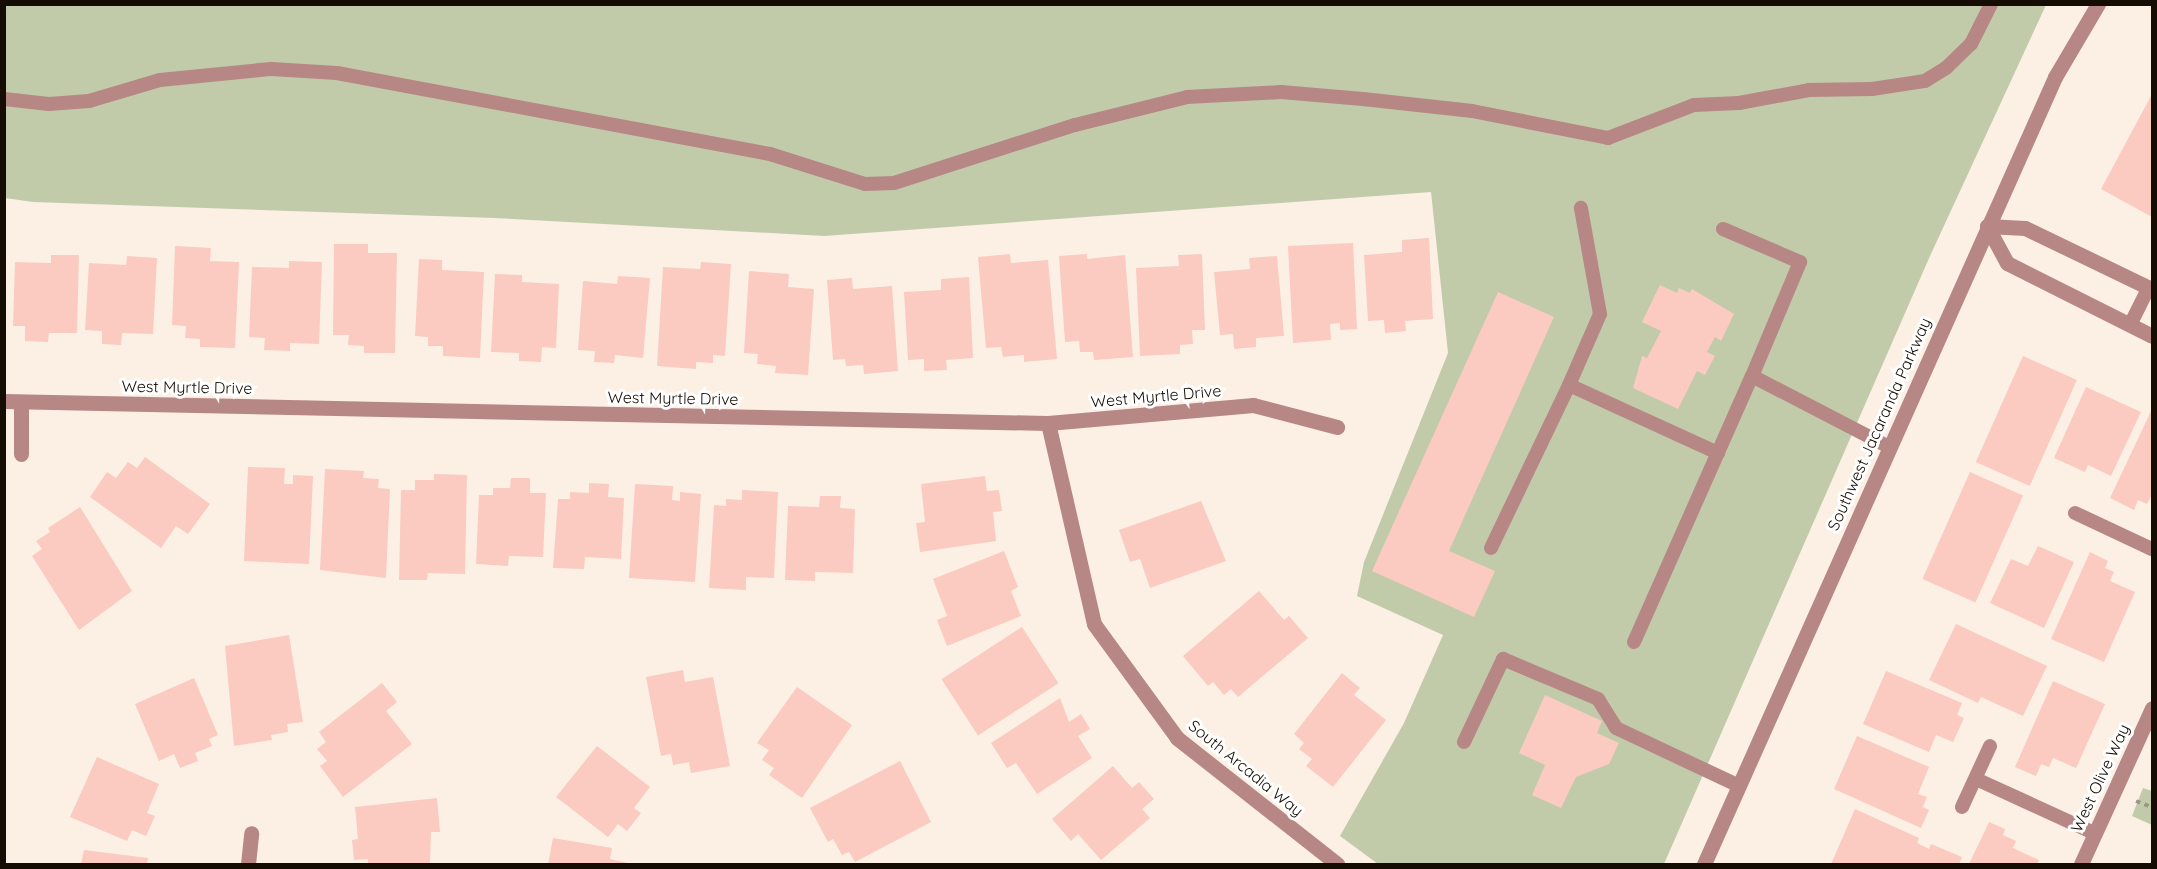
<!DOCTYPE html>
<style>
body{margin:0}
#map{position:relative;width:2157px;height:869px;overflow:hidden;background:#fcf0e5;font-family:Quicksand,sans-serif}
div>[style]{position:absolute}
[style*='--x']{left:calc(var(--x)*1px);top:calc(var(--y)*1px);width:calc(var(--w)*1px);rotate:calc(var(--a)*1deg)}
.green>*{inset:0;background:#c1cba9}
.building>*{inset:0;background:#fbcac0;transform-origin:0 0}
.path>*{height:4px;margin-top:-2px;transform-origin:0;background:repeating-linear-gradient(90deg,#9f948a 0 4.5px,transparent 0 9px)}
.service>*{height:14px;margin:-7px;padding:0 7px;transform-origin:7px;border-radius:7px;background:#b78786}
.minor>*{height:15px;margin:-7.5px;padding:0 7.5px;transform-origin:7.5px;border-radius:7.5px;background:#b78786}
.tertiary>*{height:15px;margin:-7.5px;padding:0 7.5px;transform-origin:7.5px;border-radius:7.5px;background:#b78786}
span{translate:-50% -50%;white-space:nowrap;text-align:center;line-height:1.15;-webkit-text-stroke:6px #fff;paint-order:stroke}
.street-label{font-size:16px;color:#150c04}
.frame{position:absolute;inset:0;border:6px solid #150c04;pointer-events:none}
</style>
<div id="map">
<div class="green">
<div style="clip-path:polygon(4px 5px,2046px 5px,1930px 256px,1664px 864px,1378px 864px,1340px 836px,1404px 723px,1443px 635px,1357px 596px,1364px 562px,1448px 353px,1431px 192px,824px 236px,494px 218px,33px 202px,5px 198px)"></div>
<div style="clip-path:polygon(2143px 788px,2152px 791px,2152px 825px,2132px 816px)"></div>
</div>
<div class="building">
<div style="clip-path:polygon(2152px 94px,2152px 217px,2101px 189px)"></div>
<div style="clip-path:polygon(1429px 238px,1433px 319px,1405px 321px,1406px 331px,1385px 333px,1384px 320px,1368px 321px,1364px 255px,1402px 252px,1402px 240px)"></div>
<div style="clip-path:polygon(1353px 243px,1357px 329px,1340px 330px,1340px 323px,1330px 324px,1331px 340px,1293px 343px,1288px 246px)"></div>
<div style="clip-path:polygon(334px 244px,368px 244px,368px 253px,397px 253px,395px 353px,364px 353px,364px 346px,348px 345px,349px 335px,333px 335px)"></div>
<div style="clip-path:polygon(175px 246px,211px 248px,210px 261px,239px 262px,235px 348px,200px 347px,200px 339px,185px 338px,186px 326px,172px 325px)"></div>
<div style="clip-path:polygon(1010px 254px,1011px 263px,1048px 260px,1057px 359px,1024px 362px,1024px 355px,1003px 357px,1001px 347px,986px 348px,978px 257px)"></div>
<div style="clip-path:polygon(1087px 254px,1087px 259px,1125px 255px,1133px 357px,1094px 360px,1093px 352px,1080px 352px,1079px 341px,1065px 342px,1059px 256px)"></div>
<div style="clip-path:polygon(1202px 254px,1205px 330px,1192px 330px,1193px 344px,1180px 345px,1180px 354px,1140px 356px,1136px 268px,1179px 266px,1178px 255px)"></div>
<div style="clip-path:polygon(51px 255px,79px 255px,77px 333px,49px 333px,48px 342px,25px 341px,25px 326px,13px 326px,15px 262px,51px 263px)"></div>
<div style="clip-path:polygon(127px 256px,157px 258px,153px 334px,122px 333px,121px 345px,102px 344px,102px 331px,85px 330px,89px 263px,126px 265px)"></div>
<div style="clip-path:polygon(1277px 256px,1284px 336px,1256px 338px,1256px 347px,1234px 349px,1233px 334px,1220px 335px,1214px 272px,1250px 269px,1249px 258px)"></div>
<div style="clip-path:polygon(419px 259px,442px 260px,442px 270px,484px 272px,480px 358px,443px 356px,443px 346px,428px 346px,428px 337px,415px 336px)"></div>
<div style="clip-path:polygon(289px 261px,322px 262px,319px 344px,290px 343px,290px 351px,264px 350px,265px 338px,249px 337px,252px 267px,289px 268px)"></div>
<div style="clip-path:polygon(701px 262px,731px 264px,725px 356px,713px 355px,713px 363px,696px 362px,696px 369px,657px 366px,663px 267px,700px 269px)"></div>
<div style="clip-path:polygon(749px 271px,789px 274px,788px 287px,814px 289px,808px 375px,775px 373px,776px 366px,757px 364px,758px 354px,744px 353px)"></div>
<div style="clip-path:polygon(495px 274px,522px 275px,522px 282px,559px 284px,556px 348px,542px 347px,541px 362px,519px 361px,519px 353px,491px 352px)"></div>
<div style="clip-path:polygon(618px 276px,650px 278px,643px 358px,615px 355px,614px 363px,594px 362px,595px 351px,578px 350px,583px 281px,617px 284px)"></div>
<div style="clip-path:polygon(969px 277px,973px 358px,946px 360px,947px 370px,924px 371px,924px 359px,908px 360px,904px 292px,941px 290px,941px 279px)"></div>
<div style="clip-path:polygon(852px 278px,853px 289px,892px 286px,898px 371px,864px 374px,863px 365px,846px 366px,845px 359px,833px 360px,827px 280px)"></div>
<div style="clip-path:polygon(1660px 285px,1677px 293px,1679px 288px,1690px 293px,1692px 289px,1734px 314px,1721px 341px,1715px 337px,1707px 352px,1715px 356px,1705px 375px,1697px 371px,1678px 409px,1633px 388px,1642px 356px,1647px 358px,1661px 331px,1642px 322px)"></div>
<div style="clip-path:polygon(1498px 292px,1554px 317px,1449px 551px,1495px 571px,1474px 617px,1372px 571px)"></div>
<div style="left:2023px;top:356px;width:59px;height:116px;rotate:24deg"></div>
<div style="clip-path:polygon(2086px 387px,2141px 412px,2111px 476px,2088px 465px,2085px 472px,2054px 458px)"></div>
<div style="clip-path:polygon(2152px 409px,2152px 495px,2147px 504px,2138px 500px,2134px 510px,2110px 498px)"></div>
<div style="clip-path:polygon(145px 457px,210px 504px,188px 534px,176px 526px,161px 548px,90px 497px,107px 472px,116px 478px,128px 462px,137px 468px)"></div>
<div style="clip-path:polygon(248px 467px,285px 468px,284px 484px,293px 484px,293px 475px,313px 476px,309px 564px,244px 561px)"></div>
<div style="clip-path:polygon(325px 469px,364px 471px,363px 478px,379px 479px,378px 488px,390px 489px,386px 578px,320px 570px)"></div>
<div style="left:1970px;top:472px;width:58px;height:117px;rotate:24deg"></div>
<div style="clip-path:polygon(434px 474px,467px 475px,465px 574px,428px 573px,427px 580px,399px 580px,401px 490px,415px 490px,415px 480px,434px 480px)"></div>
<div style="clip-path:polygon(985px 476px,987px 491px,999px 490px,1002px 511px,993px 512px,996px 541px,920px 552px,916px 523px,925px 522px,921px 484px)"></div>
<div style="clip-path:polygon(511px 478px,530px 478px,530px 493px,546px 493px,543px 557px,509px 556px,508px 566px,476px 564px,479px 495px,493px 495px,493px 488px,510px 488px)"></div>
<div style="clip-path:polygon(589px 483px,609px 484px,608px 497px,624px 498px,621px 559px,585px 557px,584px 569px,553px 568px,558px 499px,570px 499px,570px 492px,589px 493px)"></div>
<div style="clip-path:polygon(635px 484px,673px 486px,672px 500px,680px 501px,680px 492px,701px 494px,695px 582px,629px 578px)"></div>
<div style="clip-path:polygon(742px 490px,778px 492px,774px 578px,746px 577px,746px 590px,709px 588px,714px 505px,726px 506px,726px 499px,742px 500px)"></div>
<div style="clip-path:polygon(820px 496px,841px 496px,840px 508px,855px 509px,853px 573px,815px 572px,815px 581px,785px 580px,788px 506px,819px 507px)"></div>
<div style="clip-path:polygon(1201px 501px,1226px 561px,1150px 588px,1140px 559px,1130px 562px,1119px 530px)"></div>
<div style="clip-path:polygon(80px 507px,132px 591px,79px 630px,32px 556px,42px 549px,36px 541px,50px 532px,48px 528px)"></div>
<div style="clip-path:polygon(2038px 546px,2074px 562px,2044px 628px,1990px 603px,2011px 559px,2028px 566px)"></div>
<div style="clip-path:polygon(1004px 551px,1018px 587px,1011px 591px,1021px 616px,947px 646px,937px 620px,947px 616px,933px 579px)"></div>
<div style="clip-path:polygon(2090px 552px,2108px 561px,2105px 568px,2114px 572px,2110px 581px,2135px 592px,2104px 662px,2051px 639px)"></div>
<div style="clip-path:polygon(1259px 591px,1284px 620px,1289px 616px,1308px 638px,1238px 697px,1231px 689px,1224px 695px,1213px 682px,1208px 686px,1183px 656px)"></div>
<div style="clip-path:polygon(1956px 624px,2047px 666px,2023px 716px,1981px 697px,1978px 703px,1929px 680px)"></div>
<div style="left:1022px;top:627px;width:67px;height:96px;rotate:57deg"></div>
<div style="clip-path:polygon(289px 635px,303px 722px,287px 724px,288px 732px,271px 735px,272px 740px,234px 746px,225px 646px)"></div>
<div style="clip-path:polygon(683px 670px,685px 682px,713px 677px,730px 766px,691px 773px,689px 762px,673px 765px,671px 754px,661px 756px,646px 677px)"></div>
<div style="clip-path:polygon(1886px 671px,1962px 703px,1957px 715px,1964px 718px,1953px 742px,1936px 735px,1929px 752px,1863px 724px)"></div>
<div style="clip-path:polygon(1342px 673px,1360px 688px,1354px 695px,1386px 720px,1333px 787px,1306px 766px,1312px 759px,1299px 749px,1304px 743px,1294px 734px)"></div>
<div style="clip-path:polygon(194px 678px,218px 735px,209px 739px,212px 746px,195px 753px,198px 761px,180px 768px,174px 754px,159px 761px,135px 704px)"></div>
<div style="clip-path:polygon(2053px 681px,2105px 704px,2076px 768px,2053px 758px,2049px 767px,2041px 764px,2036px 776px,2015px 767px)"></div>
<div style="clip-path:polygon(382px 683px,397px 702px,386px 711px,412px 744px,343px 797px,320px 766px,327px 761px,317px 749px,326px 742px,319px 732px)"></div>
<div style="clip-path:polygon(797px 687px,852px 725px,802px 798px,769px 775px,774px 768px,762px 760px,769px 750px,757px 743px)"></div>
<div style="clip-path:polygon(1545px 695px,1602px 721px,1597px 733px,1619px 743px,1609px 764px,1576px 777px,1561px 808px,1532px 795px,1545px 765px,1519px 753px)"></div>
<div style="clip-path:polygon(1060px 698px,1069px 722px,1081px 714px,1090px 729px,1078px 736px,1092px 758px,1037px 794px,1016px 763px,1007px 768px,991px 743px)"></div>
<div style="clip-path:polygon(1857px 736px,1929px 767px,1918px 794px,1927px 797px,1923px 807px,1929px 810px,1921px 828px,1834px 789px)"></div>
<div style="clip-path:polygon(597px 746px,650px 787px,634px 808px,641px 813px,627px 831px,618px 824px,608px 837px,556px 797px)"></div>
<div style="clip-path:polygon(97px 757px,159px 784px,147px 813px,155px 816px,146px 836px,132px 830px,127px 841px,70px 817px)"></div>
<div style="clip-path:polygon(900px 761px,931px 822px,855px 862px,849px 852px,842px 855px,833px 839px,828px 842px,810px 808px)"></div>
<div style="clip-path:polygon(1113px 766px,1132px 788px,1139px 782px,1154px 799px,1142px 809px,1150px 818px,1101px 860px,1078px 834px,1071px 841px,1052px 819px)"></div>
<div style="clip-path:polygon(437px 798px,440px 832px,431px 832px,430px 864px,368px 864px,368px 859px,354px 860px,352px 840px,358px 839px,355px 807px)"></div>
<div style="clip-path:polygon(1855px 809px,1919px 838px,1917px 843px,1929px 849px,1931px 844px,1962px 857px,1959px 864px,1831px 864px)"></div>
<div style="clip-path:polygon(1989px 822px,2005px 829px,2003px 835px,2016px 841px,2013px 848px,2039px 860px,2037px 864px,1969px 864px)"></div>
<div style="clip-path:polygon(553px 838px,612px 848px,610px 859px,632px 864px,548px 864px)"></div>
<div style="clip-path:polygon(84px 850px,148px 858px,147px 864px,81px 864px)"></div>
</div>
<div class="path">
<div style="--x:2136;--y:801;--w:17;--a:21"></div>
</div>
<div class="service">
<div style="--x:4;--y:99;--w:45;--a:6.3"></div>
<div style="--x:49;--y:104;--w:40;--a:-4.3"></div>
<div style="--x:89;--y:101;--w:74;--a:-16.5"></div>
<div style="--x:160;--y:80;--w:112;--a:-5.7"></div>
<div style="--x:271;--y:69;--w:66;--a:3.5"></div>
<div style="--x:337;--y:73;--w:441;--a:10.6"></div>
<div style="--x:770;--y:154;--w:100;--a:17.5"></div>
<div style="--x:865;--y:184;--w:29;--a:-2"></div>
<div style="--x:894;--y:183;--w:190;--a:-17.8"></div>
<div style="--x:1075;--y:125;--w:115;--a:-14"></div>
<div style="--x:1187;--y:97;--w:94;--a:-3"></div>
<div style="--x:1281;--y:92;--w:82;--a:4.9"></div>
<div style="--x:1363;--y:99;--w:110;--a:6.3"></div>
<div style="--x:1472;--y:111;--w:139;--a:11.2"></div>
<div style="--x:1608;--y:138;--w:92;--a:-21"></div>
<div style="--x:1694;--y:105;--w:45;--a:-2.5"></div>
<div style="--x:1739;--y:103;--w:71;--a:-10.5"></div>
<div style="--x:1809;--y:90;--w:63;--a:-0.9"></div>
<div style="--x:1872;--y:89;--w:54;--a:-8.6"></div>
<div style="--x:1925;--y:81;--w:26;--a:-32"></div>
<div style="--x:1947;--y:67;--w:33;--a:-44"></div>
<div style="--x:1971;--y:44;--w:45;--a:-63.4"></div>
<div style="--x:1723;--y:229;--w:84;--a:23.2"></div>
<div style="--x:1800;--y:262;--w:124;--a:112.8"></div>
<div style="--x:2130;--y:325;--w:42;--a:-63.4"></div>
<div style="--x:1569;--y:385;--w:77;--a:-66.4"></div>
<div style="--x:1600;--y:314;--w:108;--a:-100.2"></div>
<div style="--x:2075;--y:513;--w:85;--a:25.1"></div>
<div style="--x:1491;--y:548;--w:181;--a:-64.4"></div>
<div style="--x:1569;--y:385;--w:164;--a:24.5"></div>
<div style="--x:1634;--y:642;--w:291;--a:-66.1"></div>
<div style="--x:1752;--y:376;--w:154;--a:27.4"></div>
<div style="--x:1464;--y:742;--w:92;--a:-64.8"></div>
<div style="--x:1503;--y:659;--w:103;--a:22.8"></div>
<div style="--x:1598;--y:699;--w:34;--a:58"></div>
<div style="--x:1616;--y:728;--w:136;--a:25.2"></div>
<div style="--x:1976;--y:779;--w:130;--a:24.6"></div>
<div style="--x:1962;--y:807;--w:67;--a:-65.3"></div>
</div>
<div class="minor">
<div style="--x:1987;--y:226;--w:42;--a:61.6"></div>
<div style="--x:2007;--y:263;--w:162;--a:26.7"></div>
<div style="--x:1987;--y:226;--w:38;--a:3"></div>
<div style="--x:2025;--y:228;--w:141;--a:25.7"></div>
<div style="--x:4;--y:401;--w:1044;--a:1.21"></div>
<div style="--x:1048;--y:423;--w:206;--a:-5"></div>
<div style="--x:1253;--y:405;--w:87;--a:14.7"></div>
<div style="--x:1048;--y:423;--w:206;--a:77.1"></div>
<div style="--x:1094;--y:624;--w:141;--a:53.9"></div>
<div style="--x:1177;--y:738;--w:204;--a:38.2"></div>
<div style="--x:21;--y:454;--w:52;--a:-90"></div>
<div style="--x:248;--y:864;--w:31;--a:-84"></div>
<div style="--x:2081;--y:864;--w:171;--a:-65.5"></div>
</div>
<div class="tertiary">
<div style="--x:1704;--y:864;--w:862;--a:-65.96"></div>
<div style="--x:2055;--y:77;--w:85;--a:-59.5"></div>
</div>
<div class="street-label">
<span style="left:187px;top:387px;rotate:1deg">West Myrtle Drive</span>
<span style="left:1156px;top:396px;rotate:-5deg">West Myrtle Drive</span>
<span style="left:673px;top:398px;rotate:1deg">West Myrtle Drive</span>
<span style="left:1879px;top:424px;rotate:-66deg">Southwest Jacaranda Parkway</span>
<span style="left:1246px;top:768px;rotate:39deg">South Arcadia Way</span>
<span style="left:2100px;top:778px;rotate:-65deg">West Olive Way</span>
</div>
<div class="frame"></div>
</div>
